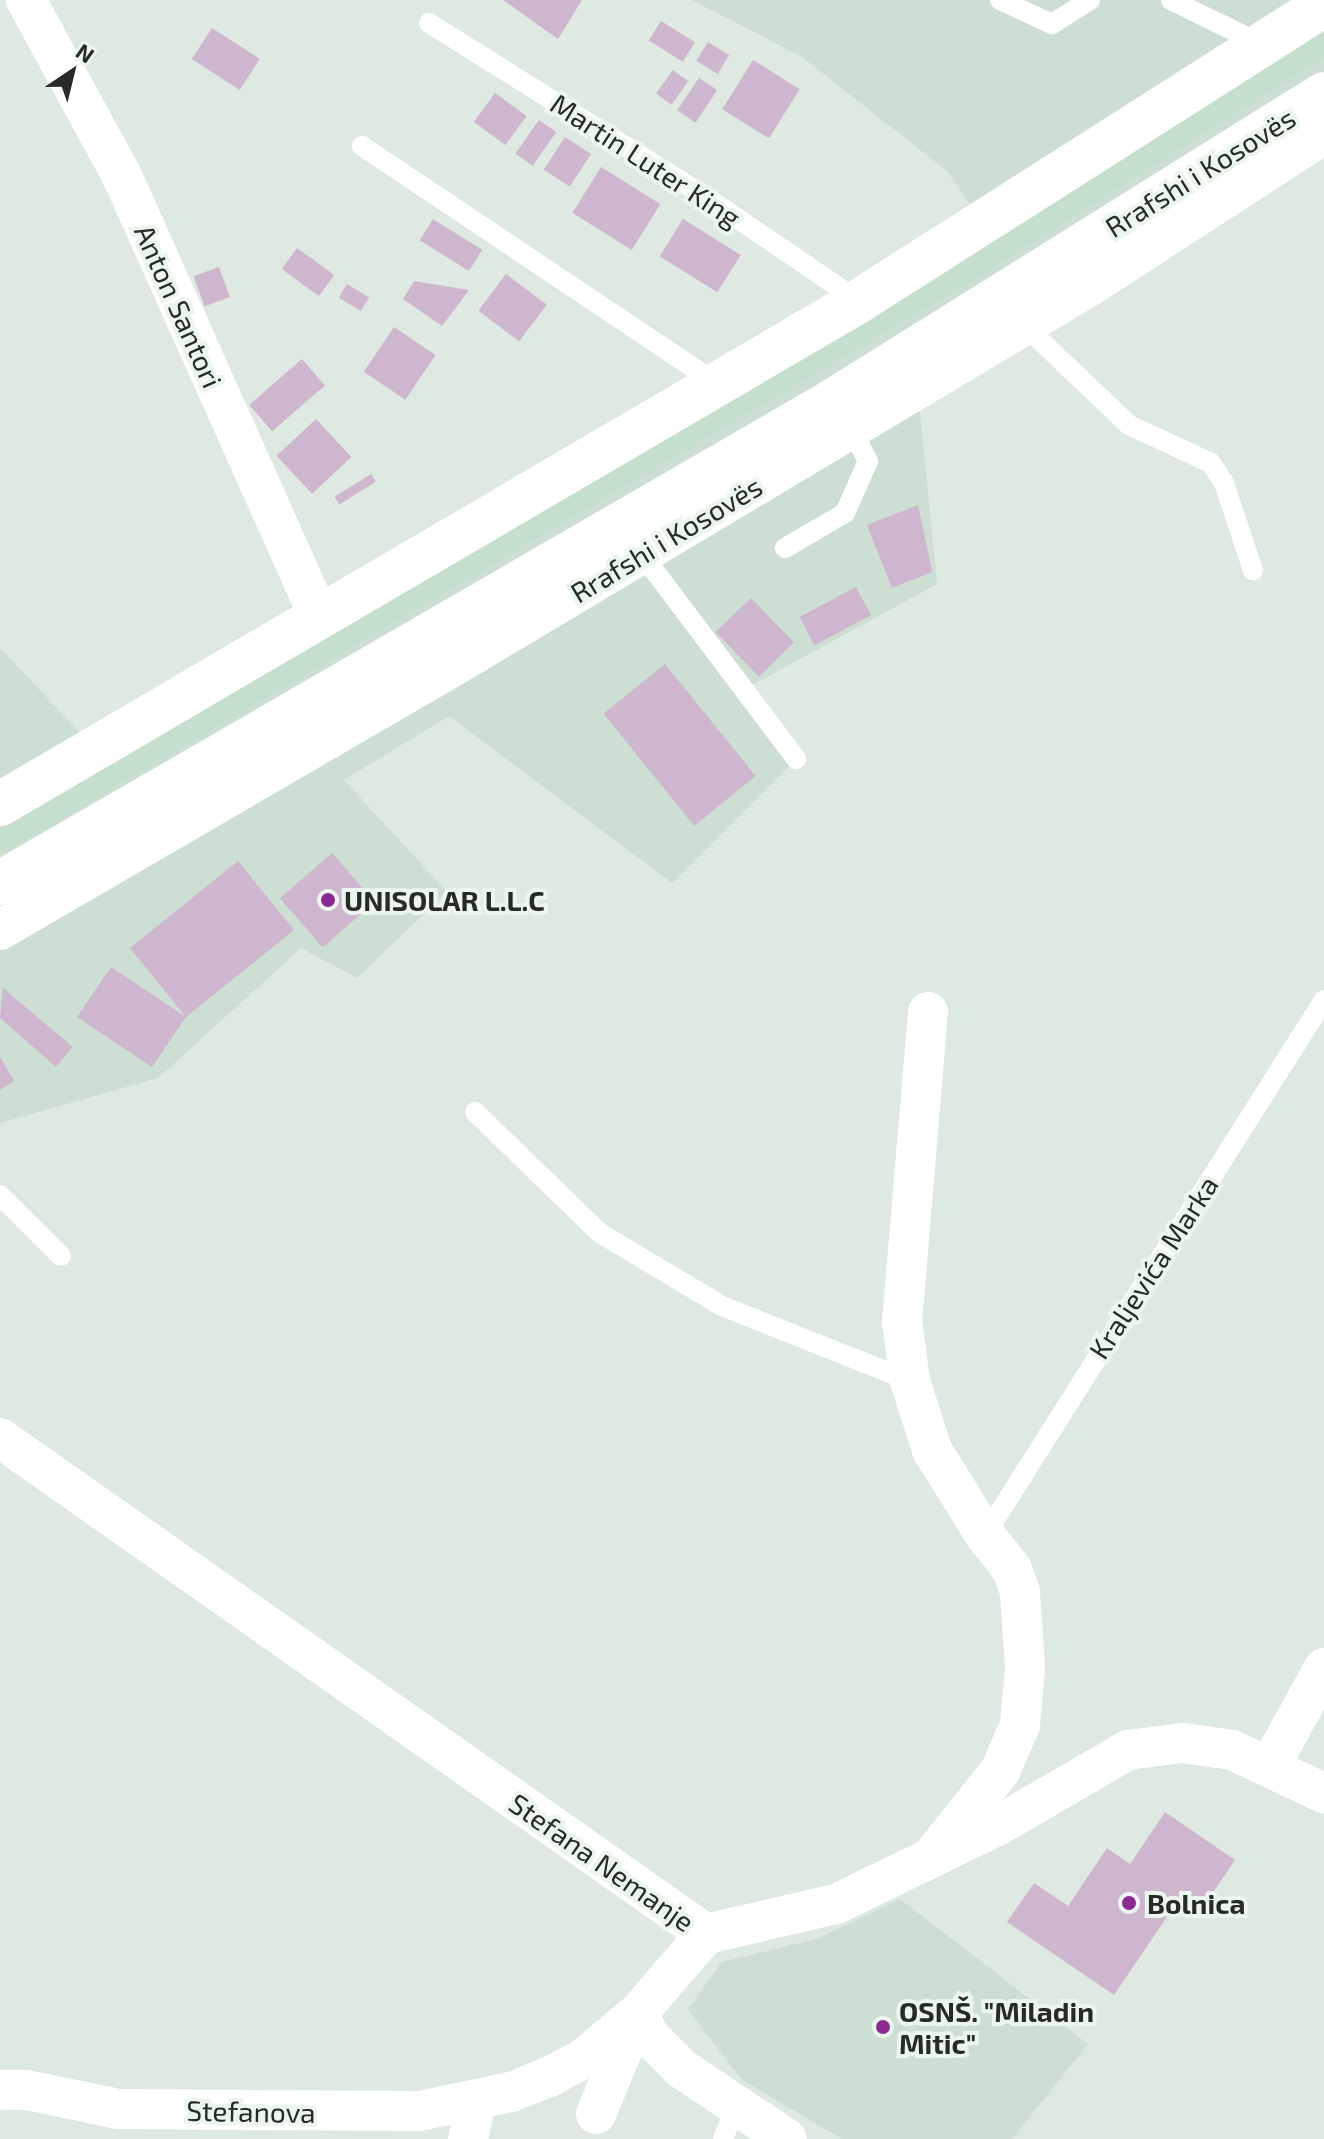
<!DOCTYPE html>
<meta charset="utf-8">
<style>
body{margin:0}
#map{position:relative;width:1324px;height:2139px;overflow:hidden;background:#dee9e1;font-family:"Exo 2",sans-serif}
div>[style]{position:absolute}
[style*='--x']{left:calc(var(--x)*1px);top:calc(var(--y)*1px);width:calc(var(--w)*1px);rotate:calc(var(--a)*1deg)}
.built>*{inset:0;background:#cdded2}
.green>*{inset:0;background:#c4e0cc}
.building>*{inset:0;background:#ceb6cf;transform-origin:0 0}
.lane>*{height:20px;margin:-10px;padding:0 10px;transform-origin:10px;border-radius:10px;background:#fff}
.street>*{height:40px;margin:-20px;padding:0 20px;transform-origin:20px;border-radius:20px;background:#fff}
.highway>*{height:44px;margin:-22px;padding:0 22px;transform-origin:22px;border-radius:22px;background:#fff}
.dots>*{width:22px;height:22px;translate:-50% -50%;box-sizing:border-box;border:4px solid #ebf6ee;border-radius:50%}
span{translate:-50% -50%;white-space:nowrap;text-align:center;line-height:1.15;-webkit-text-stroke:8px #ebf6ee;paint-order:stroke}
.street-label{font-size:28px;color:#272b28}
.poi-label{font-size:28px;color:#272b28;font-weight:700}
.left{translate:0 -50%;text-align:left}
.north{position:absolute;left:32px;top:32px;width:80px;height:80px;-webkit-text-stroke:6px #ebf6ee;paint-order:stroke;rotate:35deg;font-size:22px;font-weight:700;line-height:32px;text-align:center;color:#272b28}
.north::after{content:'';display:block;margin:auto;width:28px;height:36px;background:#272b28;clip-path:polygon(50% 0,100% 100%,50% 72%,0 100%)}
</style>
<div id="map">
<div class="built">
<div style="clip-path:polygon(692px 0,1324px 0,1324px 153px,918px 392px,937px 584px,745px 689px,796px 759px,672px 883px,449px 716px,344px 780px,447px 892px,357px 978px,301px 948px,158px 1078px,0 1123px,0 648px,119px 774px,1000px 247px,947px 171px,802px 57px)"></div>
<div style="clip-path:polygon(900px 1899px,1088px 2044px,1012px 2139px,842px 2139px,742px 2080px,688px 2009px,722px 1962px,817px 1939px)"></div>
</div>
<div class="green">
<div style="clip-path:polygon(1324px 30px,1324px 57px,969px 283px,0 855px,0 831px,954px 265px)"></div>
</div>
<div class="building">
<div style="clip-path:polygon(503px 0,582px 0,558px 39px)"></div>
<div style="left:661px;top:21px;width:40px;height:23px;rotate:32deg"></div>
<div style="left:212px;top:28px;width:57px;height:37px;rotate:33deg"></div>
<div style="left:708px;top:42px;width:25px;height:22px;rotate:32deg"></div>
<div style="left:753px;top:60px;width:55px;height:58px;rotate:32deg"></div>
<div style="left:673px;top:70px;width:19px;height:29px;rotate:36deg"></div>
<div style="left:699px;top:78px;width:22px;height:39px;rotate:34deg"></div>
<div style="left:495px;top:93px;width:39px;height:36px;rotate:36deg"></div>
<div style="left:539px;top:120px;width:21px;height:41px;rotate:35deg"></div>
<div style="left:565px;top:137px;width:31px;height:39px;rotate:33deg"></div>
<div style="left:601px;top:167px;width:70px;height:54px;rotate:32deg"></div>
<div style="left:433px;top:219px;width:58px;height:25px;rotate:32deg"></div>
<div style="left:683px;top:219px;width:68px;height:44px;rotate:32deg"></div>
<div style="left:297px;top:248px;width:46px;height:26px;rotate:36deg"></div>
<div style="left:219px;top:267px;width:32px;height:27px;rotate:70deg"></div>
<div style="left:506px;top:274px;width:51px;height:46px;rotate:37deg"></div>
<div style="clip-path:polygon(414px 281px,469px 290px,442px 326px,403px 299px)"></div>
<div style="left:347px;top:284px;width:26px;height:16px;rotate:31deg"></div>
<div style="left:394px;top:327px;width:50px;height:54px;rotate:34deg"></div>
<div style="left:302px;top:359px;width:35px;height:70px;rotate:49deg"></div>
<div style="left:316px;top:419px;width:52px;height:54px;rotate:47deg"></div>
<div style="left:371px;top:474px;width:9px;height:43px;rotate:58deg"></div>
<div style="clip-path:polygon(918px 505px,932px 572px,892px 588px,867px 525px)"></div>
<div style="left:856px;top:587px;width:32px;height:64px;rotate:62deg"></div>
<div style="left:751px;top:598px;width:62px;height:49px;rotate:46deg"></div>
<div style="left:665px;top:664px;width:144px;height:79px;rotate:51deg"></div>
<div style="left:332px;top:853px;width:65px;height:69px;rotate:49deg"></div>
<div style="clip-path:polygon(238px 861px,294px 930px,186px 1017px,152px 1067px,77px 1017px,111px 967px,186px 1017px,130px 948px)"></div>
<div style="clip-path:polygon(3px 988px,73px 1047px,56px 1067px,0 1018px)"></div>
<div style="clip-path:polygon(0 1057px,14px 1081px,0 1090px)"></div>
<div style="clip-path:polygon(1165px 1812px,1235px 1860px,1197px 1916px,1177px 1902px,1114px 1995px,1007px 1922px,1034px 1883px,1068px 1906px,1107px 1848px,1130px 1864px)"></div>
</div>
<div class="lane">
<div style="--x:1000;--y:0;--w:57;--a:24.8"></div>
<div style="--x:1052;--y:24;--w:45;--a:-32.3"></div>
<div style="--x:1171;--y:0;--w:100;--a:26.1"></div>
<div style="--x:429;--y:23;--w:316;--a:32.1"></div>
<div style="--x:697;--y:191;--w:196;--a:34.2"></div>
<div style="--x:362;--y:146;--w:428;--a:33.8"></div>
<div style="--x:1024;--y:325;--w:145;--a:43.6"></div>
<div style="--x:1129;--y:425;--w:90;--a:24.9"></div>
<div style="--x:1211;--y:463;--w:24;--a:57"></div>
<div style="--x:1224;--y:483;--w:92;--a:71.6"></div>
<div style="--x:785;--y:548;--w:69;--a:-30.3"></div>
<div style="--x:845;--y:513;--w:57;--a:-66.1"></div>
<div style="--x:868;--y:461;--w:36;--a:-118"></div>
<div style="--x:641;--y:553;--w:258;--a:53"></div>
<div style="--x:475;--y:1112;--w:174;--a:44.1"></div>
<div style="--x:600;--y:1233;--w:142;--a:30.9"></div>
<div style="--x:722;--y:1306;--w:202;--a:21.7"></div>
<div style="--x:0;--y:1195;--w:86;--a:45"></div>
<div style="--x:985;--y:1535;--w:633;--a:-57.64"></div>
<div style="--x:723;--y:2139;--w:35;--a:-68"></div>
</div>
<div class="street">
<div style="--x:26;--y:0;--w:200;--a:61.4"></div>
<div style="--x:122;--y:176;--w:484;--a:65.9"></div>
<div style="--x:0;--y:930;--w:537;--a:-30.19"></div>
<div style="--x:464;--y:660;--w:729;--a:-30.86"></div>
<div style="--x:1090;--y:286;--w:279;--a:-33"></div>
<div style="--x:928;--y:1012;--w:310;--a:94.8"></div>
<div style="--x:902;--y:1321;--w:61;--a:82.4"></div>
<div style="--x:910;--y:1381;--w:72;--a:72.3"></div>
<div style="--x:932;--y:1450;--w:100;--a:58.1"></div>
<div style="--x:985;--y:1535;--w:43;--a:51.5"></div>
<div style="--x:1012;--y:1569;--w:24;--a:71"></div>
<div style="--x:1020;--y:1592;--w:76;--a:86.2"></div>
<div style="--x:1025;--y:1668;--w:57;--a:95"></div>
<div style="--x:1020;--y:1725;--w:50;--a:113.5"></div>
<div style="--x:1000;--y:1771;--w:101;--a:128.6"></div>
<div style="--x:0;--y:1438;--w:863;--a:35.09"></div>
<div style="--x:706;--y:1934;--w:133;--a:-13"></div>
<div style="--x:836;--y:1904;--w:181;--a:-25.9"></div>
<div style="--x:999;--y:1825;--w:149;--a:-30.2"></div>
<div style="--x:1128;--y:1750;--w:55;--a:-7.3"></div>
<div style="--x:1183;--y:1743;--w:49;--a:8.1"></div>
<div style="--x:1232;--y:1750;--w:102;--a:25.1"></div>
<div style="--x:1271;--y:1764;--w:110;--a:-61.1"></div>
<div style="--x:706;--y:1934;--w:104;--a:130.7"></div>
<div style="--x:638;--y:2013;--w:25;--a:64"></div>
<div style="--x:649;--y:2036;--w:47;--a:45"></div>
<div style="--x:682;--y:2069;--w:126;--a:33.7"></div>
<div style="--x:0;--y:2090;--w:27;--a:0"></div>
<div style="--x:27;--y:2090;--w:94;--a:11.7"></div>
<div style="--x:119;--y:2109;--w:300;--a:0.4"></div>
<div style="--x:419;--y:2111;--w:94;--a:-11.7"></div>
<div style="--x:511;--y:2092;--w:41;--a:-21.5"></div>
<div style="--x:549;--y:2077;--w:40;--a:-28"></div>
<div style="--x:584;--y:2058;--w:70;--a:-39.8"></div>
<div style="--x:596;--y:2114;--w:102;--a:-67.5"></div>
<div style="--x:468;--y:2139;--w:39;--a:-78"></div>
</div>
<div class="highway">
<div style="--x:0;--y:804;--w:995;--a:-30.35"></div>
<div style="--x:859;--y:301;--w:551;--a:-32.48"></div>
<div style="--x:0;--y:883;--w:960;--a:-30.06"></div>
<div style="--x:831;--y:402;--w:581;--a:-31.99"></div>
</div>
<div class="dots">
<div style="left:328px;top:900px;background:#8b2a93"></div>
<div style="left:1129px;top:1903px;background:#8b2a93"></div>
<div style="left:883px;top:2027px;background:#8b2a93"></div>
</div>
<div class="street-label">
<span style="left:646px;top:160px;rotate:33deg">Martin Luter King</span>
<span style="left:1200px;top:172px;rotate:-32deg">Rrafshi i Kosovës</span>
<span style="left:179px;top:306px;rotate:66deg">Anton Santori</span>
<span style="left:666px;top:539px;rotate:-31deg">Rrafshi i Kosovës</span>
<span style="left:1153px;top:1267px;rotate:-57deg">Kraljevića Marka</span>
<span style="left:602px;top:1862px;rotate:35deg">Stefana Nemanje</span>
<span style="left:251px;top:2111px;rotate:1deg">Stefanova</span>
</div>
<div class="poi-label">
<span class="left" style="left:344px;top:900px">UNISOLAR L.L.C</span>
<span class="left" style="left:1147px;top:1903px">Bolnica</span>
<span class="left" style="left:899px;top:2027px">OSNŠ. "Miladin<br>Mitic"</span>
</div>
<div class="north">N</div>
</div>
